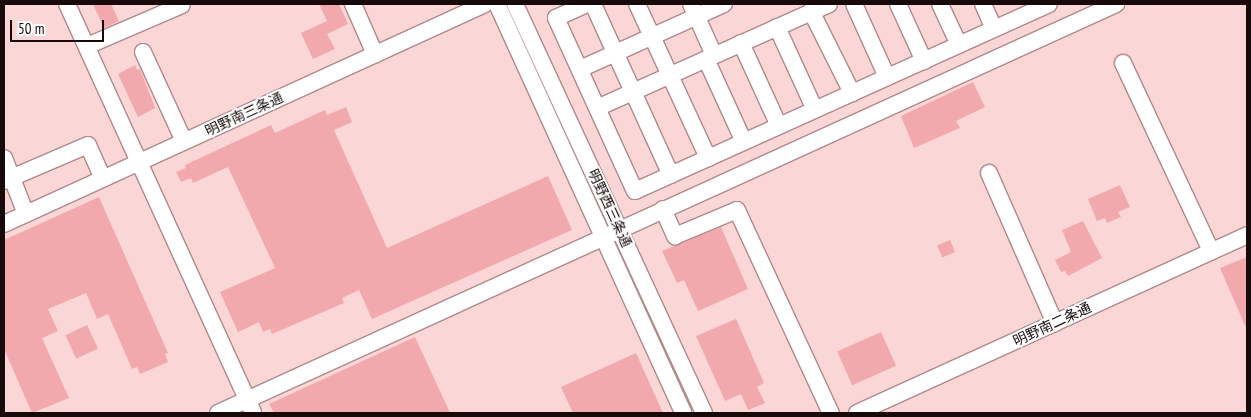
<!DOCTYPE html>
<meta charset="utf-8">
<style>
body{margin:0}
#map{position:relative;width:1251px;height:417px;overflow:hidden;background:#fad6d7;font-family:"PT Sans Narrow","Noto Sans JP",sans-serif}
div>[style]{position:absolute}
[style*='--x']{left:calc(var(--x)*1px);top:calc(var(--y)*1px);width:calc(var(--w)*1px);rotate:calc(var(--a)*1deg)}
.building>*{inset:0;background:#f2a9ae;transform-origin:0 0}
.roads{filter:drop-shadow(1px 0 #b1888a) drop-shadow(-1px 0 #b1888a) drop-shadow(0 1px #b1888a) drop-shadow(0 -1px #b1888a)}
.minor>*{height:16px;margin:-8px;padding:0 8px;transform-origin:8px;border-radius:8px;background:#fff}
span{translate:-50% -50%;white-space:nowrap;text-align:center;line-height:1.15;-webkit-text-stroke:4px #fff;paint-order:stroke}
.street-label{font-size:14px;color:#180a0b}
.frame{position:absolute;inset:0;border:5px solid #180a0b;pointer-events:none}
.scale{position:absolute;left:10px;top:20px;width:94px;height:22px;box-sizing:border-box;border:2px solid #180a0b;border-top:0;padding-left:6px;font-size:15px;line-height:18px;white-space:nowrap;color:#180a0b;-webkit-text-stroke:4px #fff;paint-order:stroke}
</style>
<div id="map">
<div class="building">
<div style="clip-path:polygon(93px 4px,111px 4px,119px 21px,104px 28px)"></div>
<div style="clip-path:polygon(319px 4px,339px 4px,348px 24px,327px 34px,335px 49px,313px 59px,301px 33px,327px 21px)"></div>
<div style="clip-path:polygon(135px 65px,137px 70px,140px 69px,155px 108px,138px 117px,118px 74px)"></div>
<div style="clip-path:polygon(973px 82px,985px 107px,956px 121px,960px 128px,914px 148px,901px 116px)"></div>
<div style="clip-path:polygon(346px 107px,352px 122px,334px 130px,387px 248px,548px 176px,572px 230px,372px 319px,359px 290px,342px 298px,344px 303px,272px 334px,270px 329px,263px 332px,259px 322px,238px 332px,220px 292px,275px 268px,228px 167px,193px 183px,191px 178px,181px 182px,176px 172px,186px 168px,185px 165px,271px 125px,275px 133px,325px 110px,327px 115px)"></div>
<div style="clip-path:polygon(1120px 185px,1130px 207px,1118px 212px,1121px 217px,1107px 223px,1105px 218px,1097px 221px,1088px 199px)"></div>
<div style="clip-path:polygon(99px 197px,168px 353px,165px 354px,168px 362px,140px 374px,137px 367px,132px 369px,108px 314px,97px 319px,86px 293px,48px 309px,58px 331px,42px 338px,69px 398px,32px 413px,4px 349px,4px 240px)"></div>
<div style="clip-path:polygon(1083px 221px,1102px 258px,1068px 276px,1065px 271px,1061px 272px,1055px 260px,1071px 252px,1062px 230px)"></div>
<div style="clip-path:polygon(721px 227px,748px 289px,698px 311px,684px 280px,677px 283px,662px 251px)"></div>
<div style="left:950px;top:240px;width:13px;height:14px;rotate:67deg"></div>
<div style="clip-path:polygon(1247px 257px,1247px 330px,1220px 268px)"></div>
<div style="clip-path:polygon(736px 319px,764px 383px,757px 387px,765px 403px,748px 410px,741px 394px,725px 401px,696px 336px)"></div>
<div style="left:87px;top:325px;width:26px;height:24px;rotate:65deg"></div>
<div style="left:881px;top:332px;width:37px;height:48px;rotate:66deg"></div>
<div style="clip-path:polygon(415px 337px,450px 413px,274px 413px,269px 404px)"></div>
<div style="clip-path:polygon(636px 353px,663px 413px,573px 413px,561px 387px)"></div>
</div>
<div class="roads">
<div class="minor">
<div style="--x:67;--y:4;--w:449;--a:65.5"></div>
<div style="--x:353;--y:4;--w:55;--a:66.3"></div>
<div style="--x:497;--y:4;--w:449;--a:65.5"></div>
<div style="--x:515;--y:4;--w:451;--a:65.2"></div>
<div style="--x:587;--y:4;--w:34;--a:156"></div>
<div style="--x:556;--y:18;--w:190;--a:65.5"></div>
<div style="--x:635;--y:191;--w:454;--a:-24.3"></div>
<div style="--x:593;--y:4;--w:188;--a:65.5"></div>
<div style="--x:637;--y:4;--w:170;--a:65.2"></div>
<div style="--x:691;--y:4;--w:56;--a:65.7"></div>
<div style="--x:854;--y:4;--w:80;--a:65.7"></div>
<div style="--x:898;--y:4;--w:63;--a:65.5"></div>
<div style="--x:940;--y:4;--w:45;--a:65.1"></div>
<div style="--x:983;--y:4;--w:27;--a:66"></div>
<div style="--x:811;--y:11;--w:92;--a:63.4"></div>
<div style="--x:777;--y:27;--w:91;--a:65.4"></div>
<div style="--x:741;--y:43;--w:91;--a:65.4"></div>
<div style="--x:87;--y:46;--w:103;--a:-23.3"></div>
<div style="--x:143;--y:52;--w:98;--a:65.3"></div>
<div style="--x:706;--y:59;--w:91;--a:65.4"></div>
<div style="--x:1123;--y:63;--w:208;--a:64.9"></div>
<div style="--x:580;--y:69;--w:158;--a:-24.3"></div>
<div style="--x:597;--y:108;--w:254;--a:-24.1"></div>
<div style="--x:4;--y:158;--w:60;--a:68.6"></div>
<div style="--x:989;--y:173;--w:164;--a:66.3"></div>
<div style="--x:4;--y:181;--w:91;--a:-23.2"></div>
<div style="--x:88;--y:145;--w:36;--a:66"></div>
<div style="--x:663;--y:209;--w:30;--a:66"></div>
<div style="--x:675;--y:236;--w:67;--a:-22.8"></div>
<div style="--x:737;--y:210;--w:224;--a:65.2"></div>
<div style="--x:4;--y:224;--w:529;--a:-24.58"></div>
<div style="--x:218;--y:413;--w:987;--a:-24.49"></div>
<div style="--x:857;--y:413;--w:429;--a:-24.5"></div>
</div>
</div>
<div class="street-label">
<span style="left:244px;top:114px;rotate:-25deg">明野南三条通</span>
<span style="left:610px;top:208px;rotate:65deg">明野西三条通</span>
<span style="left:1052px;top:324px;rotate:-25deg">明野南二条通</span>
</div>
<div class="frame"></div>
<div class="scale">50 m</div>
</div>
